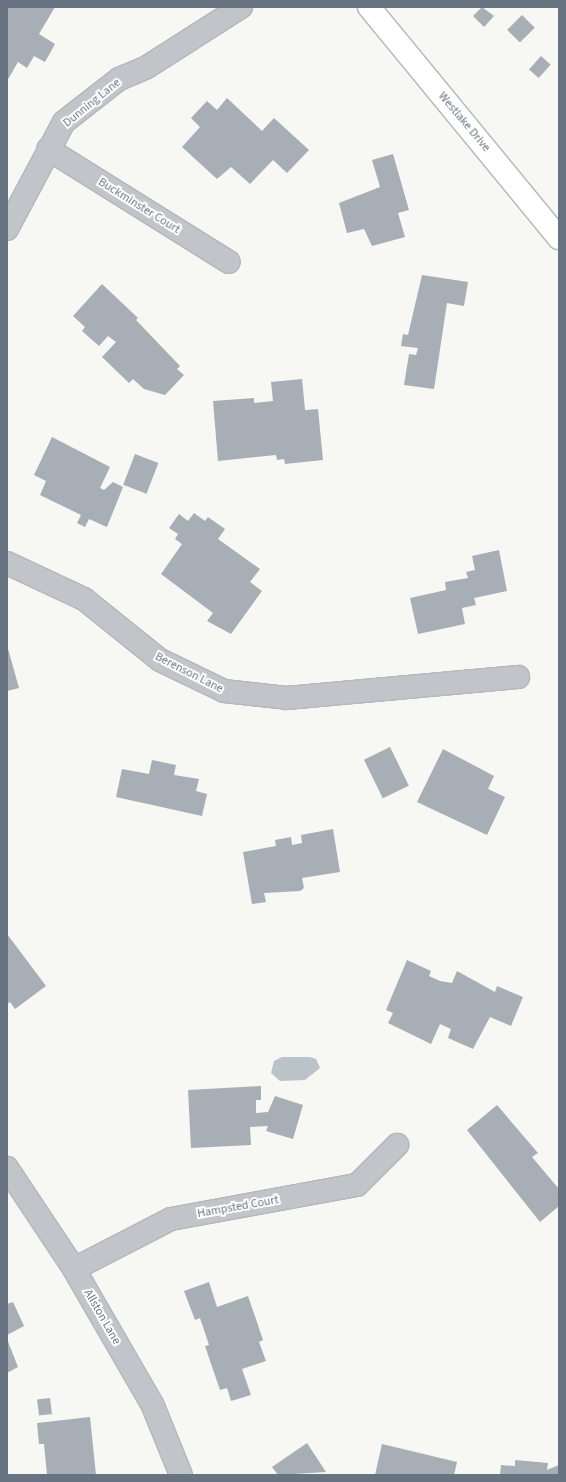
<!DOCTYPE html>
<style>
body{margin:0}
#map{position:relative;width:566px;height:1482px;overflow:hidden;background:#f7f7f4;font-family:"Source Sans 3",sans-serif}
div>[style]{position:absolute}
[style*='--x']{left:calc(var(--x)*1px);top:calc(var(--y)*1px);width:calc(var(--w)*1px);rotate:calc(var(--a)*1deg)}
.water>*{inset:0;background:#bac3c8}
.building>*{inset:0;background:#a8aeb5;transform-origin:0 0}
.roads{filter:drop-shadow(1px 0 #b4b7bc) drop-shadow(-1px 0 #b4b7bc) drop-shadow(0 1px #b4b7bc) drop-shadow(0 -1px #b4b7bc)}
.street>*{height:22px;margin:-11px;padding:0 11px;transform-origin:11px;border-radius:11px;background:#c1c4c8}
.secondary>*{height:22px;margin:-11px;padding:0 11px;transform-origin:11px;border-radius:11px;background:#fff}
span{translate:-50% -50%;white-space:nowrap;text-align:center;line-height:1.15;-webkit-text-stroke:4px #fff;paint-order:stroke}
.street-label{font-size:12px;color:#697483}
.frame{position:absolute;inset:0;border:8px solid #697483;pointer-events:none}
</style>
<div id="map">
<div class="water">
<div style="clip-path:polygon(282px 1057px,310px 1057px,316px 1059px,320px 1068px,305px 1080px,280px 1081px,271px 1073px,274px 1061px)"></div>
</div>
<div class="building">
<div style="clip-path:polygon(7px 7px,55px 7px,39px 34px,55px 44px,45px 62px,34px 56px,27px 68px,18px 62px,7px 81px)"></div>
<div style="clip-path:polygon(482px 7px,494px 16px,484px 27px,473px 16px)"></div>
<div style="left:522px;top:15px;width:18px;height:21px;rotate:45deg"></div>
<div style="left:541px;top:56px;width:13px;height:18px;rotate:42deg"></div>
<div style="clip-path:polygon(227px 98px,262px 131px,274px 118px,309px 150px,287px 173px,273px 160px,250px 184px,231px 167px,217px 179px,182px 147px,200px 127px,191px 118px,207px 101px,217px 110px)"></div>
<div style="clip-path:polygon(393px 154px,409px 210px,398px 213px,405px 237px,372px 246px,364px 229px,347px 233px,339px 203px,380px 187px,372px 160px)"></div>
<div style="clip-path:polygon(422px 275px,468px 282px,464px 306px,447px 303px,434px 389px,404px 385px,409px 354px,416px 355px,418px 348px,401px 346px,403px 334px,408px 335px)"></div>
<div style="clip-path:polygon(102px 284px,138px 318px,136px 320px,180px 366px,177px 369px,184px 375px,165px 395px,144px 389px,133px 379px,129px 383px,102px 357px,116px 342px,108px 336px,99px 346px,82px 331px,85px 327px,73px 316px)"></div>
<div style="clip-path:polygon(302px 379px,305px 410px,318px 409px,323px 460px,285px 464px,284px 459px,277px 460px,276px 455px,218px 461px,213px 401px,254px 398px,254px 403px,273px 401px,271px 382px)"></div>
<div style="clip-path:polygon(52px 437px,110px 467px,100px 488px,104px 490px,113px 482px,123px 487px,107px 527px,89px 519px,85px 527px,77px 523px,81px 515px,40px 495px,46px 481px,34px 475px)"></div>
<div style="left:135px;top:454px;width:25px;height:33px;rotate:21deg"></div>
<div style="clip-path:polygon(194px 513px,205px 521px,208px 517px,225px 529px,218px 539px,260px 569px,250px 582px,262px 591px,231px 634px,207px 621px,213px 613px,161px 574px,182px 544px,175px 539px,178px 534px,169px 528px,179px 514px,188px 521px)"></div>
<div style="clip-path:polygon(499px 550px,507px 591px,474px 598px,476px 605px,462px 608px,465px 624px,418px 634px,410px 598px,446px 590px,445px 582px,468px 578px,466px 572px,475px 570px,472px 556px)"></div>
<div style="clip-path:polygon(7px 645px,19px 688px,7px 691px)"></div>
<div style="left:390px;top:747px;width:43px;height:29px;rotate:64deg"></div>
<div style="clip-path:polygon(443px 749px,494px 776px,488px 789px,505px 797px,487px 835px,417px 802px)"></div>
<div style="clip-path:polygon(152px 760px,176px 765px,174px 775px,199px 779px,196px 791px,207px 794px,202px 816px,116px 797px,122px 769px,149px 774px)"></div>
<div style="clip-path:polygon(333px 829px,340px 872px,302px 878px,304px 888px,300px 891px,264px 893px,266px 902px,252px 904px,243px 852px,276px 846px,275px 840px,291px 837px,292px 845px,302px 843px,301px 835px)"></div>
<div style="clip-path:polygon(7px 934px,46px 986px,15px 1009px,10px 1002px,7px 1004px)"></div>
<div style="clip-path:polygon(407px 960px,431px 971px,429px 976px,440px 981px,452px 983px,457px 971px,495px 992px,497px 986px,523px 997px,511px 1026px,490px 1017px,473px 1049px,448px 1038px,451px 1029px,440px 1024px,431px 1044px,388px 1023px,393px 1013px,386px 1010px)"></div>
<div style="clip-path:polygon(261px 1086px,261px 1100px,256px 1100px,256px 1113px,268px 1112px,275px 1096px,303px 1105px,293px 1139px,266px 1131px,268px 1126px,250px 1127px,251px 1145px,191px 1148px,188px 1090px)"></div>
<div style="clip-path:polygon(497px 1105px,538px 1153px,532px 1157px,559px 1189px,559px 1206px,540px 1222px,467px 1130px)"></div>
<div style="clip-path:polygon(209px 1282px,217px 1307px,248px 1296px,263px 1340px,259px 1342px,266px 1361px,242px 1369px,251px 1395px,231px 1401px,227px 1388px,220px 1390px,205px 1346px,209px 1345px,200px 1318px,195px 1320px,184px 1291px)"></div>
<div style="clip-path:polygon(13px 1302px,24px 1326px,7px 1335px,7px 1304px)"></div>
<div style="clip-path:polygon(7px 1339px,18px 1367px,7px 1373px)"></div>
<div style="left:50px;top:1398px;width:16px;height:13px;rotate:83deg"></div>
<div style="clip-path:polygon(90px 1417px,96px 1475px,47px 1475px,44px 1444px,39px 1444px,37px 1423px)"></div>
<div style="clip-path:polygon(307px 1443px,326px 1472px,278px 1475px,272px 1467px)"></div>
<div style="clip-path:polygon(382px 1444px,457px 1462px,454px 1475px,375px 1475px)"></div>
<div style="clip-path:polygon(515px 1460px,548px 1463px,547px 1470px,559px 1465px,559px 1475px,500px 1475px,501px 1465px,515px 1466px)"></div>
</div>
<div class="roads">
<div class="street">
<div style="--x:48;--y:149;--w:213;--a:32"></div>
<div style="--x:7;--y:229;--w:121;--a:-62"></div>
<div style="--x:64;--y:122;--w:70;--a:-38"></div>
<div style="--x:119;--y:79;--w:30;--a:-23"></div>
<div style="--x:147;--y:67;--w:112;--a:-32.6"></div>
<div style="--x:7;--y:563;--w:85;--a:25.1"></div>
<div style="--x:84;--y:599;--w:97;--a:38.8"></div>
<div style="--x:160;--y:660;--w:71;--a:25.8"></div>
<div style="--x:224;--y:691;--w:63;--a:6.3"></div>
<div style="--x:287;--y:698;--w:232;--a:-5.2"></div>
<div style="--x:7;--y:1168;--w:121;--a:56.4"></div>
<div style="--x:74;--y:1269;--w:158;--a:60"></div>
<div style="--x:153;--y:1406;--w:74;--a:67.9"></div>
<div style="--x:74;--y:1269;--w:109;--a:-27.3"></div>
<div style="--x:171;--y:1219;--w:189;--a:-10.4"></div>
<div style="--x:357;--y:1185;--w:57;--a:-45"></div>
</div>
<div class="secondary">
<div style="--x:369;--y:7;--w:299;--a:50.6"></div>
</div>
</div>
<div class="street-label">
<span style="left:92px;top:103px;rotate:-39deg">Dunning Lane</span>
<span style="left:464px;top:122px;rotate:50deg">Westlake Drive</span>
<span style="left:139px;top:206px;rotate:32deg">Buckminster Court</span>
<span style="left:189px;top:673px;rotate:27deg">Berenson Lane</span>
<span style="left:238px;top:1207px;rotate:-10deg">Hampsted Court</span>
<span style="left:102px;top:1317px;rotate:60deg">Allston Lane</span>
</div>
<div class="frame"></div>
</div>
